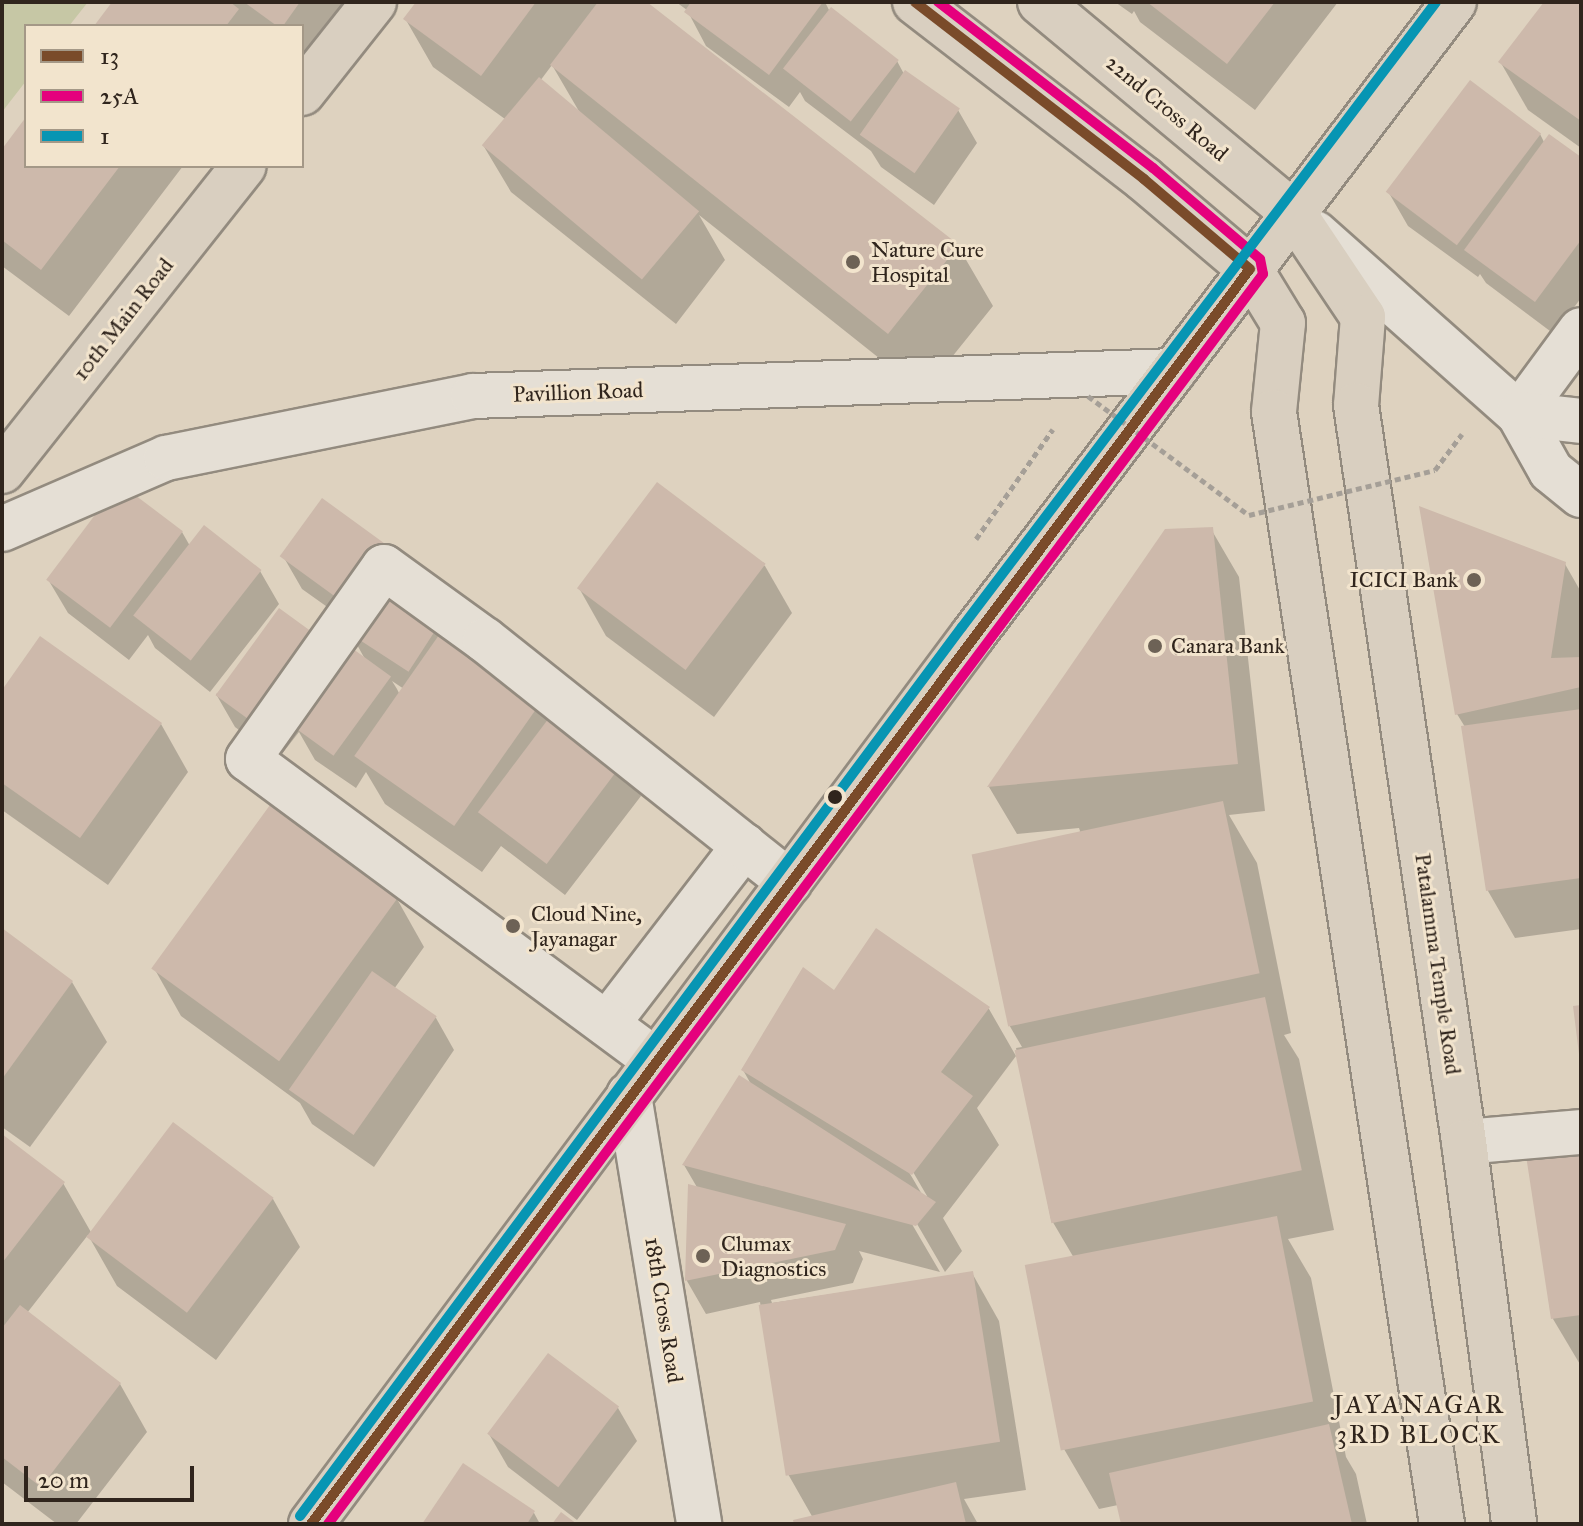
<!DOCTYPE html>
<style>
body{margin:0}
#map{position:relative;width:1583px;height:1526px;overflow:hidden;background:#ded2bf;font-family:"IM FELL Great Primer",serif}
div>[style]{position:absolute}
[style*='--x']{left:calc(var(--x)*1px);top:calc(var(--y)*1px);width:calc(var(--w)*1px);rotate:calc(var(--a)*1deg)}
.green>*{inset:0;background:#c6c7a5}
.shadow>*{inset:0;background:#0003}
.building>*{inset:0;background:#cdb9ab;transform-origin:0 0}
.path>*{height:5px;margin-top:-2.5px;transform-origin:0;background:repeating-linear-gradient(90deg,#a59f97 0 6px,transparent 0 10px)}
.roads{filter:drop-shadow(2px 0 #938b7f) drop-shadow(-2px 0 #938b7f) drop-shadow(0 2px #938b7f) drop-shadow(0 -2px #938b7f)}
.minor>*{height:44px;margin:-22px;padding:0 22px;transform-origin:22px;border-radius:22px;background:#e5dfd5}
.major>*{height:44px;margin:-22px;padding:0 22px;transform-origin:22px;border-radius:22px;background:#d9cfc0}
.path-bridge>*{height:5px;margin-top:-2.5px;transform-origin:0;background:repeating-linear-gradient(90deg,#a59f97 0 6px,transparent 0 10px)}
.bus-1>*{height:10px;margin:-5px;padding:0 5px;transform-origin:5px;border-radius:5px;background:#7a4b2a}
.bus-2>*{height:10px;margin:-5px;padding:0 5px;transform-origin:5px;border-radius:5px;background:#e5007d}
.bus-3>*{height:10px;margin:-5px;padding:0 5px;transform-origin:5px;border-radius:5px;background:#0795b3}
.dots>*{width:22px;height:22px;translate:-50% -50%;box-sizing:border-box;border:4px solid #f2e4cd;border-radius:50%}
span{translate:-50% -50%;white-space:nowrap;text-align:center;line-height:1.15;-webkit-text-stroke:6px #f2e4cd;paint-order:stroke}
.street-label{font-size:22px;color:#30251d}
.poi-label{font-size:22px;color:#30251d}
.left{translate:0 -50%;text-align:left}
.right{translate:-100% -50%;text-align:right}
.quarter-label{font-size:26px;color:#30251d;letter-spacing:2px}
.frame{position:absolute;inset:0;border:4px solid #30251d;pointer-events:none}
.legend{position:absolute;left:24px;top:24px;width:280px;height:144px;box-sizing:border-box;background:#f2e4cd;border:2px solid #a49887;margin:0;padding:10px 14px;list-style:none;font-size:24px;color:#30251d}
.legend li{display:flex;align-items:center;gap:16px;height:40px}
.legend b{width:40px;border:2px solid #a49887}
.scale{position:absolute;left:24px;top:1466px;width:170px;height:36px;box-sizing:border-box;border:4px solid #30251d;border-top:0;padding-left:10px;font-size:24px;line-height:28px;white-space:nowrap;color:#30251d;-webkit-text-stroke:6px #f2e4cd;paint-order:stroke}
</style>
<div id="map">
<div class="green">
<div style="clip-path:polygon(2px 2px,88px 2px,69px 26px,26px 26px,26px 81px,2px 112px)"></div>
</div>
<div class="shadow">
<div style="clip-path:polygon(115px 2px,362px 2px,302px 70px,302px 26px,97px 26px)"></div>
<div style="clip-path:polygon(evenodd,419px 2px,644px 2px,958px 246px,993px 306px,923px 393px,699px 215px,725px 260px,676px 324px,511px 192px,483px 145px,505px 119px,433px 67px,406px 20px,419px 2px,552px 65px,580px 113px,540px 81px,552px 65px)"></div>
<div style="clip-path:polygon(676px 2px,825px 2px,830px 12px,897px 61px,904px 74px,958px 110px,977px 143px,934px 205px,881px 167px,871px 151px,805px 101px,800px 92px,789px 107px,706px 46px,687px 10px)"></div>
<div style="clip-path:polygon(1115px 2px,1338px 2px,1255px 110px,1140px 22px,1134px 11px,1132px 14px)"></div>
<div style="clip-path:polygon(1547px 2px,1581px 2px,1581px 148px,1528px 110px,1501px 63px)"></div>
<div style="clip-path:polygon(26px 120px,26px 166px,183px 166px,69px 316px,2px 266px,2px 152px)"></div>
<div style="clip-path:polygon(1540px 134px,1545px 144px,1581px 160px,1581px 298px,1554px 334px,1486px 283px,1480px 274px,1478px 277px,1408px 226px,1389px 193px)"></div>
<div style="clip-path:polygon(657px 484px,765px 566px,792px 613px,714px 717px,606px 636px,579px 588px)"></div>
<div style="clip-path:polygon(1211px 529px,1239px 577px,1265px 811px,1229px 815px,1257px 863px,1291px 1033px,1284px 1035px,1299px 1059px,1334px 1230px,1288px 1239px,1311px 1278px,1346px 1457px,1356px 1474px,1367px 1524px,1123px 1524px,1118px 1505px,1099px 1509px,1064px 1449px,1074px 1258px,1051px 1219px,1016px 1048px,1022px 1047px,1008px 1023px,1080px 831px,1079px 828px,1017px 834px,989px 787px,1166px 531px)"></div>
<div style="clip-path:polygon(182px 532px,190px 546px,260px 571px,279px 604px,210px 692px,155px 648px,148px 635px,129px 660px,68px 613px,49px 581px)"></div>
<div style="clip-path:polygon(evenodd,283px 556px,435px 629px,440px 637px,622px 763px,641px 796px,565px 895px,501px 846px,482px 872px,385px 804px,366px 772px,356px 788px,315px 760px,299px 732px,278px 759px,235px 727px,216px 694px,323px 643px,366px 661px,350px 632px,354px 626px,302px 589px,283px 556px,392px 681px,404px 689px,400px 695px,397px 689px,392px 681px)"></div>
<div style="clip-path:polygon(1565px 564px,1581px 592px,1581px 929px,1515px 938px,1488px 891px,1465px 727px,1457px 714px)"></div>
<div style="clip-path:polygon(2px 693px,161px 724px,188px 772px,108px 885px,2px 810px)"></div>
<div style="clip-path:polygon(397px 899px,424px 947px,394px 989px,436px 1018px,454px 1050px,374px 1167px,312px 1124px,300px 1103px,181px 1016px,154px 968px)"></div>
<div style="clip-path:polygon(2px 931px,72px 982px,107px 1042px,30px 1147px,2px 1127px)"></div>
<div style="clip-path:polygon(evenodd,877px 931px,989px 1009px,1016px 1056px,977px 1108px,999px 1145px,943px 1218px,962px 1251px,945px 1272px,913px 1217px,909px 1219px,940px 1272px,859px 1251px,863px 1259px,853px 1283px,771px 1300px,772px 1303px,972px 1273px,999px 1321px,1026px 1490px,964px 1499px,978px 1524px,796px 1524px,813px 1518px,788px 1474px,760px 1302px,706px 1314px,687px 1281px,690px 1187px,698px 1189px,684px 1165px,752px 1086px,743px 1070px,834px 993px,877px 931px,909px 1165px,927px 1196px,923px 1196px,906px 1167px,909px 1165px)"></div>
<div style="clip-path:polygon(2px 1137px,63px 1183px,92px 1234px,273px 1199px,300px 1247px,216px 1360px,117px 1286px,88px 1235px,27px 1313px,120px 1384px,147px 1432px,76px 1524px,57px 1524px,2px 1482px)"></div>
<div style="clip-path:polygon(1581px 1143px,1581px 1366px,1553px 1319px)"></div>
<div style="clip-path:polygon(548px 1356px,618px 1408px,637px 1441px,577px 1520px,508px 1467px,489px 1434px)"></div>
<div style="clip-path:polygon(534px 1513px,540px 1524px,424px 1524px)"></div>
</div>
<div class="building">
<div style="clip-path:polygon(112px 2px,230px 2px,239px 9px,226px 26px,94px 26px)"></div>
<div style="clip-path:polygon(244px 2px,300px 2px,283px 26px,277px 26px)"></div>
<div style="clip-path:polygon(416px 2px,536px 2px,481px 76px,403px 19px)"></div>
<div style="clip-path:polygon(598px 2px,647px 2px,959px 245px,888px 334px,550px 65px)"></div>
<div style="clip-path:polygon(691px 2px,823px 2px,769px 75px,684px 12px)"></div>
<div style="clip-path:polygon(1147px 2px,1275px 2px,1227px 64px)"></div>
<div style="clip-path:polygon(1544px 2px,1581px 2px,1581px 121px,1498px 62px)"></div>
<div style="left:831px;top:7px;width:86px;height:78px;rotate:38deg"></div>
<div style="left:905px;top:70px;width:67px;height:79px;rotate:35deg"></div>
<div style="left:539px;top:77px;width:209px;height:89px;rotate:40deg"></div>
<div style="left:1470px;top:80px;width:89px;height:140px;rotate:37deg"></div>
<div style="clip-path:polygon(26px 117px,26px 166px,120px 166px,41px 270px,2px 240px,2px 149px)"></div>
<div style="clip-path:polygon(1549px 134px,1581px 157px,1581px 240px,1535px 302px,1464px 250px)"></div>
<div style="left:657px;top:482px;width:136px;height:133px;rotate:37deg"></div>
<div style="left:119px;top:483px;width:80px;height:121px;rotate:37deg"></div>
<div style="left:322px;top:498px;width:79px;height:72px;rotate:36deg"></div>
<div style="clip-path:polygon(1419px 506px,1566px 562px,1551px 658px,1581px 657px,1581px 687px,1455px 715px)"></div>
<div style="left:204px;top:525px;width:73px;height:115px;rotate:38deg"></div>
<div style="clip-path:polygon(1213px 527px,1238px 764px,987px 787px,1165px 529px)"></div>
<div style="left:377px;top:588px;width:72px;height:53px;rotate:33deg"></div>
<div style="left:279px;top:608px;width:57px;height:108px;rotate:36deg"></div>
<div style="left:446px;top:625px;width:122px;height:160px;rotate:35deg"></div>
<div style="clip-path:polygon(40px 636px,162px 723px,80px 838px,2px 783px,2px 690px)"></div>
<div style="left:349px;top:646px;width:52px;height:98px;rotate:36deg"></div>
<div style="clip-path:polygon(1581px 709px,1581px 878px,1486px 891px,1461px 726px)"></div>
<div style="left:555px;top:710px;width:86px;height:128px;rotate:37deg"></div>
<div style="left:1223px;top:801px;width:176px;height:257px;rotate:78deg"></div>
<div style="left:270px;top:805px;width:158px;height:202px;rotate:36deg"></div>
<div style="clip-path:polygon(2px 928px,73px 981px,2px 1079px)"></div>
<div style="clip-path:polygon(876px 928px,990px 1007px,941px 1072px,973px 1096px,912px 1175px,741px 1070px,803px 967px,834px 990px)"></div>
<div style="left:372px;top:971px;width:79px;height:145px;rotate:35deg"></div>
<div style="left:1265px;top:997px;width:177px;height:256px;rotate:78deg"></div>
<div style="clip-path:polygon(1581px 1005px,1581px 1053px,1579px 1054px,1573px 1006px)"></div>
<div style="clip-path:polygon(739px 1075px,936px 1202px,916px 1226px,682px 1165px)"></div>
<div style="left:173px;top:1122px;width:126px;height:144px;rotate:37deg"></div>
<div style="clip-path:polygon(2px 1134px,65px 1182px,2px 1263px)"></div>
<div style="clip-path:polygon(1581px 1141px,1581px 1315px,1551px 1319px,1525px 1149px)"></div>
<div style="clip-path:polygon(688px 1184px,846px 1224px,835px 1250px,685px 1281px)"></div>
<div style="left:1277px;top:1216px;width:189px;height:257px;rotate:79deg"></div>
<div style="left:973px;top:1271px;width:173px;height:217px;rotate:81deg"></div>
<div style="clip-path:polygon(20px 1305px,121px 1383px,41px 1487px,2px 1457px,2px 1328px)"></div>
<div style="left:548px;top:1353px;width:89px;height:101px;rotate:37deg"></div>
<div style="clip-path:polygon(1329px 1424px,1352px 1524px,1121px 1524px,1109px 1473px)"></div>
<div style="clip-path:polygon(463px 1463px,535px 1511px,527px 1524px,422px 1524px)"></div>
<div style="clip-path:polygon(956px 1482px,966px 1524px,794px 1524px,793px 1520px)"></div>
<div style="clip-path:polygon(561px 1512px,577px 1524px,552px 1524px)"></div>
</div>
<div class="path">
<div style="--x:1435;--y:470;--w:45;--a:-53.1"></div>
<div style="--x:976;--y:539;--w:134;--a:-55"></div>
</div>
<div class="roads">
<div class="minor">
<div style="--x:1315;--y:233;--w:273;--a:41.6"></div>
<div style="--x:1519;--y:414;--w:65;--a:60.7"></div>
<div style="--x:1551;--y:471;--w:38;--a:39"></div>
<div style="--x:1519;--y:414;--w:104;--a:-53.6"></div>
<div style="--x:1519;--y:414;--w:62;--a:6.4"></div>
<div style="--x:2;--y:529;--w:179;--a:-23.4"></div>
<div style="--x:166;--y:458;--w:313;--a:-11.4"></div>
<div style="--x:473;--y:396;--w:701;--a:-2.04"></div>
<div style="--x:607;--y:1024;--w:225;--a:-52.4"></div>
<div style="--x:655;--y:1060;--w:506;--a:-143.51"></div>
<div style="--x:248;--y:759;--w:235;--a:-54.7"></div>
<div style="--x:384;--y:567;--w:125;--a:35.9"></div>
<div style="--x:485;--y:640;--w:389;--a:38.5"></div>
<div style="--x:629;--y:1095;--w:435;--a:80.7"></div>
<div style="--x:1464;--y:1142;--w:117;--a:-4.9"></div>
</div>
<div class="major">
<div style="--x:915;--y:2;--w:289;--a:37.7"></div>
<div style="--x:1144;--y:179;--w:139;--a:40.3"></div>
<div style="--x:1250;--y:269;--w:63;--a:58.6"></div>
<div style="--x:1283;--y:323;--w:89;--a:95.8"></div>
<div style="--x:1274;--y:412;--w:1125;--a:81.41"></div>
<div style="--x:1040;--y:2;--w:331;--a:39.8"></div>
<div style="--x:1294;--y:214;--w:124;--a:56.2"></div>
<div style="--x:1363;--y:317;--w:88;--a:94.5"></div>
<div style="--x:1356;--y:405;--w:745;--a:81.66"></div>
<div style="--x:1464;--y:1142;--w:385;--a:82.5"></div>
<div style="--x:302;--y:93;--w:116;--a:-51.6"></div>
<div style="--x:2;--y:471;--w:389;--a:-51.6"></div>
<div style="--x:311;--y:1524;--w:1108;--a:-53.33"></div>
<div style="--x:973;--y:635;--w:795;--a:-52.77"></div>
</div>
</div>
<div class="path-bridge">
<div style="--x:1088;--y:396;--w:200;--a:36.5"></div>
<div style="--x:1249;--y:515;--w:191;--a:-13.6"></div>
</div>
<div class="bus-1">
<div style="--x:311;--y:1524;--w:1567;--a:-53.2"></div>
<div style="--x:1250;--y:269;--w:139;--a:-139.7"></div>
<div style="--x:1144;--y:179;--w:289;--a:-142.3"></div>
</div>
<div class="bus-2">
<div style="--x:328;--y:1524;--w:1561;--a:-53.2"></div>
<div style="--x:1263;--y:274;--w:15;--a:-101"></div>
<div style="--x:1260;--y:259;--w:140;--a:-139.6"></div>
<div style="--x:1153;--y:168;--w:272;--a:-142.3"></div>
</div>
<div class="bus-3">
<div style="--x:300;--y:1516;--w:1108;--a:-53.33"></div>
<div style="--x:962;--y:627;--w:784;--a:-52.82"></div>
</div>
<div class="dots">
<div style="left:853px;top:262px;background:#6d6256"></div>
<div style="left:1474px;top:580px;background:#6d6256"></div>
<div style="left:1155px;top:646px;background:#6d6256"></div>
<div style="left:835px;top:797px;background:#30251d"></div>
<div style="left:513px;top:926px;background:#6d6256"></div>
<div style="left:703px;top:1256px;background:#6d6256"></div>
</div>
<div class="street-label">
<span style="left:1167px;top:108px;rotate:40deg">22nd Cross Road</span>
<span style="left:123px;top:319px;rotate:-52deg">10th Main Road</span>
<span style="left:578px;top:392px;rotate:-2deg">Pavillion Road</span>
<span style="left:1438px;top:964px;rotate:82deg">Patalamma Temple Road</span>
<span style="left:664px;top:1310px;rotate:81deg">18th Cross Road</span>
</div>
<div class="poi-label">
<span class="left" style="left:871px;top:262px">Nature Cure<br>Hospital</span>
<span class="right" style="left:1458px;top:580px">ICICI Bank</span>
<span class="left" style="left:1171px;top:646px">Canara Bank</span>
<span class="left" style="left:531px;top:926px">Cloud Nine,<br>Jayanagar</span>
<span class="left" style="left:721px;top:1256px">Clumax<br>Diagnostics</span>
</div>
<div class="quarter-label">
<span style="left:1419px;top:1420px">JAYANAGAR<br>3RD BLOCK</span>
</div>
<div class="frame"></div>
<ul class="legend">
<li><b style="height:10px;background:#7a4b2a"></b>13</li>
<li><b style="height:10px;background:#e5007d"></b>25A</li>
<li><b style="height:10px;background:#0795b3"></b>1</li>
</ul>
<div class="scale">20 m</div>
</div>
